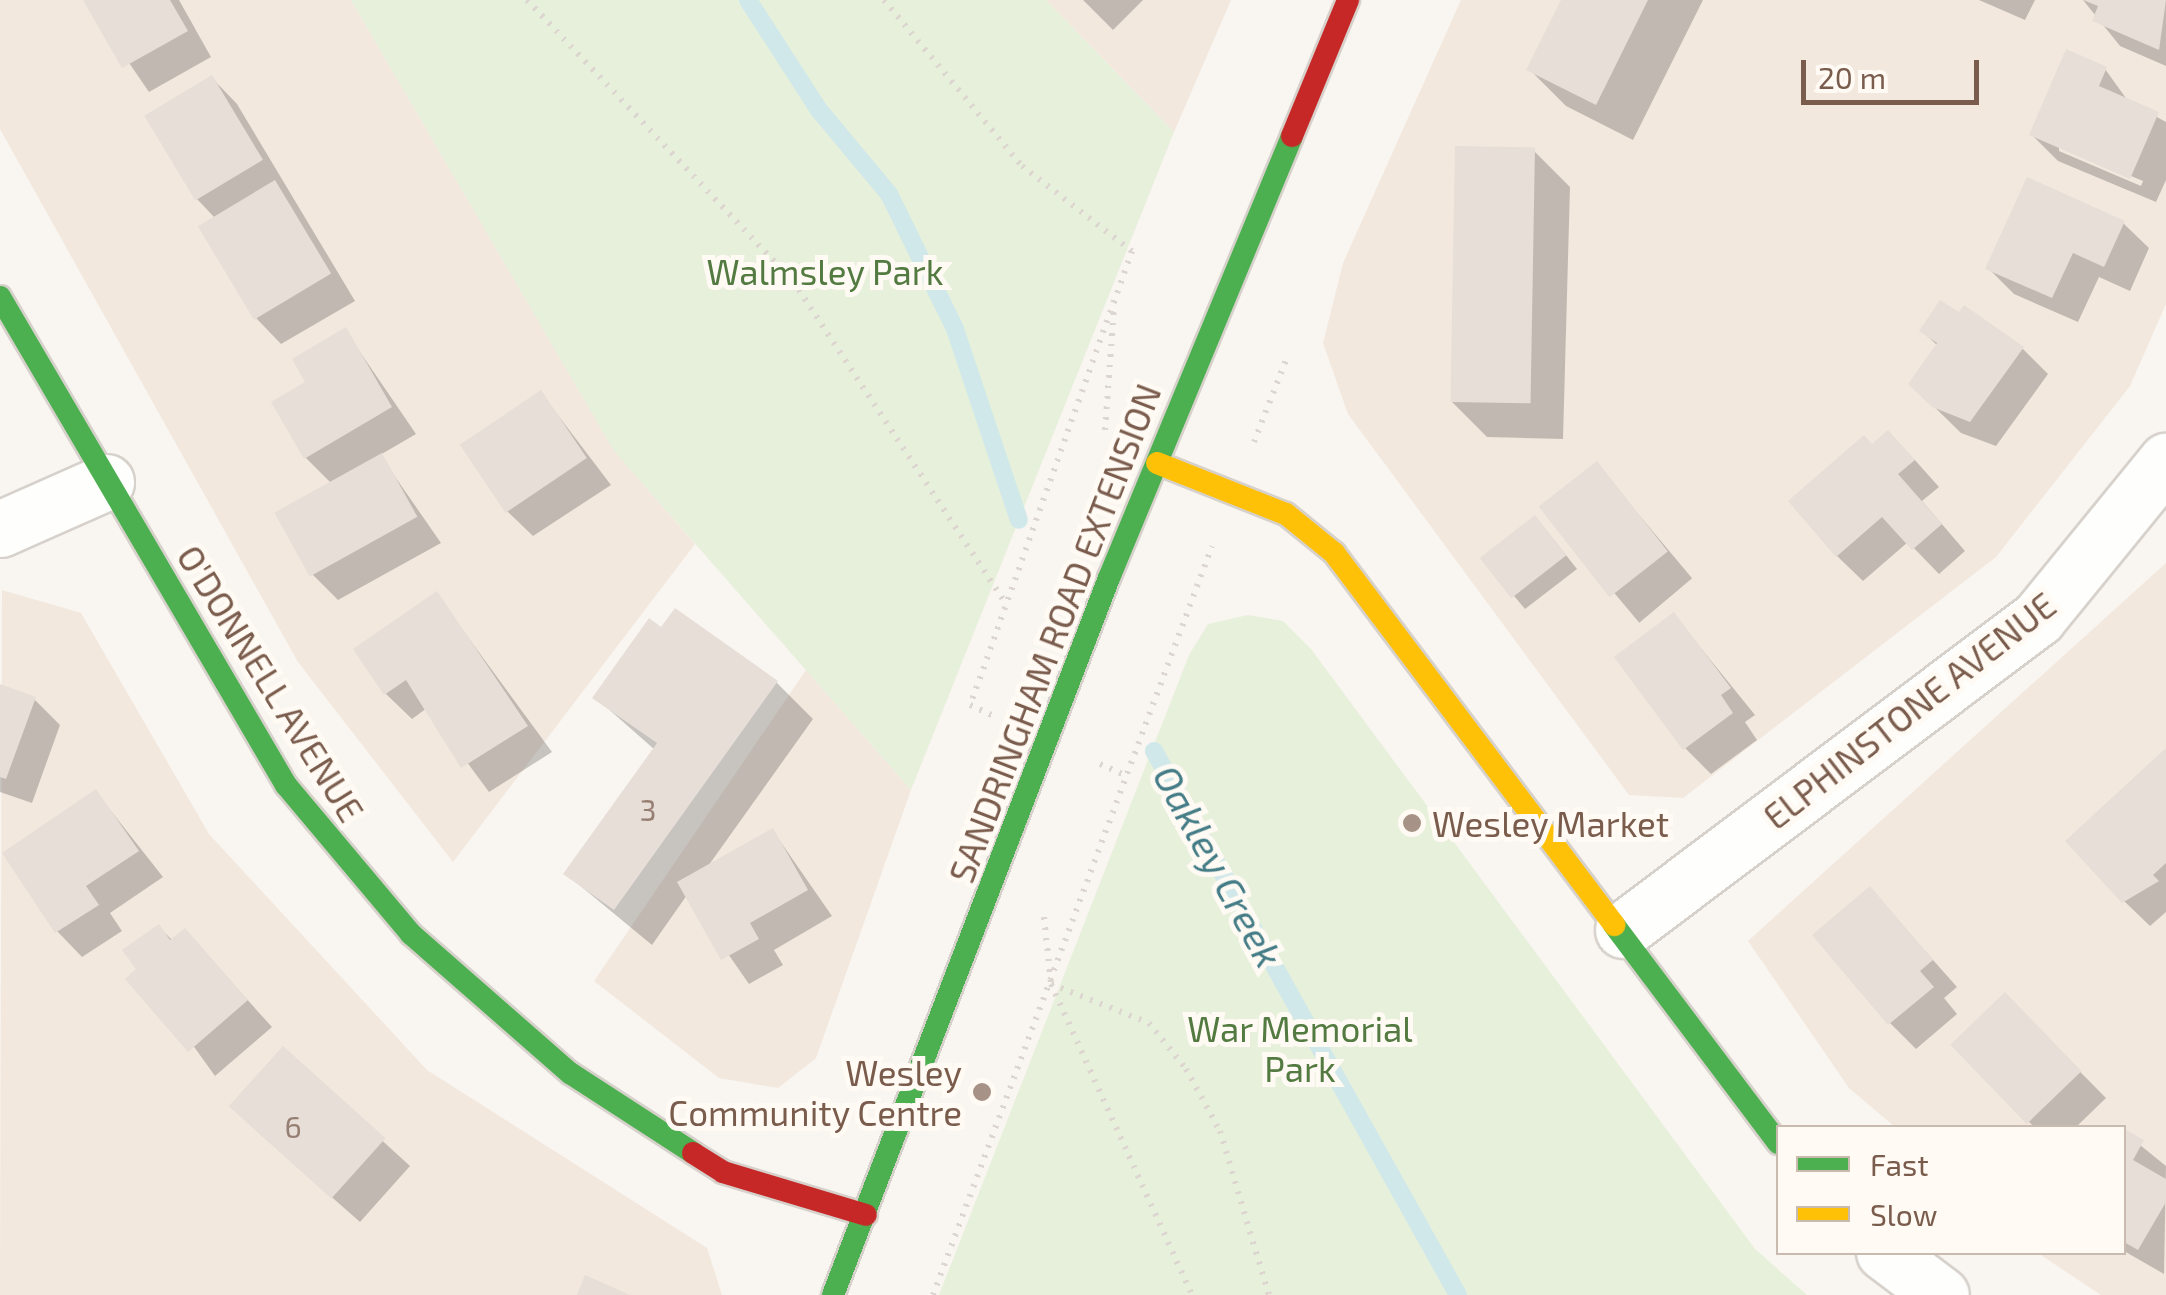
<!DOCTYPE html>
<style>
body{margin:0}
#map{position:relative;width:2166px;height:1295px;overflow:hidden;background:#f9f5f0;font-family:"Exo 2",sans-serif}
div>[style]{position:absolute}
[style*='--x']{left:calc(var(--x)*1px);top:calc(var(--y)*1px);width:calc(var(--w)*1px);rotate:calc(var(--a)*1deg)}
.residential>*{inset:0;background:#f2e8de}
.green>*{inset:0;background:#e7f0db}
.shadow>*{inset:0;background:#0003;transform-origin:0 0}
.stream>*{height:18px;margin:-9px;padding:0 9px;transform-origin:9px;border-radius:9px;background:#d0e8ea}
.building>*{inset:0;background:#e6ded7;transform-origin:0 0}
.path>*{height:6px;margin-top:-3px;transform-origin:0;background:repeating-linear-gradient(90deg,#dcd5d0 0 2.5px,transparent 0 10.5px)}
.roads{filter:drop-shadow(2px 0 #d7d1cb) drop-shadow(-2px 0 #d7d1cb) drop-shadow(0 2px #d7d1cb) drop-shadow(0 -2px #d7d1cb)}
.street>*{height:55px;margin:-27.5px;padding:0 27.5px;transform-origin:27.5px;border-radius:27.5px;background:#fefefd}
.fast>*{height:22px;margin:-11px;padding:0 11px;transform-origin:11px;border-radius:11px;background:#4caf50}
.slow>*{height:22px;margin:-11px;padding:0 11px;transform-origin:11px;border-radius:11px;background:#ffc107}
.jam>*{height:22px;margin:-11px;padding:0 11px;transform-origin:11px;border-radius:11px;background:#c62828}
.dots>*{width:28px;height:28px;translate:-50% -50%;box-sizing:border-box;border:5px solid #fffaf3;border-radius:50%}
span{translate:-50% -50%;white-space:nowrap;text-align:center;line-height:1.15;-webkit-text-stroke:10px #fffaf3;paint-order:stroke}
.number-label{font-size:30px;color:#977e72}
.number-label span{-webkit-text-stroke-width:0}
.park-label{font-size:35px;color:#537a41}
.street-label{font-size:35px;color:#7a5c4d}
.poi-label{font-size:35px;color:#7a5c4d}
.left{translate:0 -50%;text-align:left}
.right{translate:-100% -50%;text-align:right}
.water-label{font-size:38px;color:#437c86;font-style:italic}
.legend{position:absolute;left:1776px;top:1125px;width:350px;height:130px;box-sizing:border-box;background:#fffaf3;border:2px solid #cabbb1;margin:0;padding:12px 18px;list-style:none;font-size:30px;color:#7a5c4d}
.legend li{display:flex;align-items:center;gap:20px;height:50px}
.legend b{width:50px;border:2px solid #cabbb1}
.scale{position:absolute;left:1801px;top:60px;width:178px;height:45px;box-sizing:border-box;border:5px solid #7a5c4d;border-top:0;padding-left:12px;font-size:30px;line-height:35px;white-space:nowrap;color:#7a5c4d;-webkit-text-stroke:8px #fffaf3;paint-order:stroke}
</style>
<div id="map">
<div class="residential">
<div style="clip-path:polygon(0 0,351px 0,614px 450px,695px 544px,453px 862px,298px 662px,0 129px)"></div>
<div style="clip-path:polygon(1046px 0,1231px 0,1174px 132px)"></div>
<div style="clip-path:polygon(1461px 0,2166px 0,2166px 304px,2130px 386px,1996px 557px,1683px 798px,1629px 795px,1348px 414px,1323px 343px,1343px 263px)"></div>
<div style="clip-path:polygon(2166px 563px,2166px 1295px,2101px 1295px,2038px 1253px,2124px 1252px,2124px 1128px,1895px 1127px,1849px 1088px,1748px 941px)"></div>
<div style="clip-path:polygon(2px 590px,81px 613px,209px 834px,427px 1070px,707px 1248px,722px 1295px,0 1295px)"></div>
<div style="clip-path:polygon(806px 670px,911px 790px,816px 1058px,778px 1088px,719px 1078px,594px 981px)"></div>
</div>
<div class="green">
<div style="clip-path:polygon(351px 0,1046px 0,1174px 132px,911px 790px,614px 451px)"></div>
<div style="clip-path:polygon(1248px 615px,1283px 621px,1311px 649px,1755px 1249px,1807px 1295px,939px 1295px,1189px 655px,1208px 624px)"></div>
</div>
<div class="shadow">
<div style="clip-path:polygon(86px 0,179px 0,211px 57px,149px 92px)"></div>
<div style="clip-path:polygon(1083px 0,1143px 0,1113px 30px)"></div>
<div style="clip-path:polygon(1563px 0,1703px 0,1633px 140px,1566px 106px,1529px 69px)"></div>
<div style="clip-path:polygon(1979px 0,2035px 0,2025px 20px)"></div>
<div style="clip-path:polygon(2083px 0,2166px 0,2166px 66px,2120px 46px)"></div>
<div style="clip-path:polygon(evenodd,2105px 69px,2128px 101px,2166px 122px,2166px 180px,2156px 202px,2058px 161px,2032px 135px,2105px 69px,2059px 146px,2143px 181px,2141px 186px,2059px 151px,2059px 146px)"></div>
<div style="clip-path:polygon(212px 78px,237px 104px,355px 301px,281px 344px,256px 318px,214px 217px,197px 199px)"></div>
<div style="clip-path:polygon(1534px 151px,1570px 187px,1563px 439px,1487px 437px,1451px 401px)"></div>
<div style="clip-path:polygon(2123px 223px,2149px 248px,2130px 291px,2099px 277px,2078px 322px,2014px 294px,1988px 268px)"></div>
<div style="clip-path:polygon(345px 330px,416px 434px,380px 455px,441px 543px,338px 600px,312px 574px,331px 483px,306px 458px,309px 383px)"></div>
<div style="clip-path:polygon(1922px 331px,2023px 349px,2048px 374px,1996px 446px,1961px 433px,1911px 384px,1938px 346px)"></div>
<div style="clip-path:polygon(541px 393px,611px 485px,533px 536px,507px 511px)"></div>
<div style="clip-path:polygon(1872px 447px,1914px 459px,1939px 487px,1922px 501px,1965px 551px,1939px 574px,1908px 542px,1863px 581px,1837px 556px)"></div>
<div style="left:1597px;top:465px;width:148px;height:69px;rotate:50deg"></div>
<div style="clip-path:polygon(1547px 531px,1577px 569px,1525px 609px,1483px 559px)"></div>
<div style="clip-path:polygon(437px 595px,552px 752px,489px 792px,427px 708px,412px 719px,386px 694px)"></div>
<div style="clip-path:polygon(1674px 615px,1755px 715px,1745px 722px,1757px 740px,1711px 774px,1685px 748px)"></div>
<div style="clip-path:polygon(662px 630px,776px 682px,813px 719px,706px 869px,773px 831px,832px 916px,774px 950px,783px 965px,749px 984px,687px 895px,652px 945px,566px 874px,655px 750px,596px 698px)"></div>
<div style="clip-path:polygon(0 687px,34px 699px,60px 725px,32px 803px,0 792px)"></div>
<div style="clip-path:polygon(2166px 751px,2166px 912px,2150px 926px,2124px 901px)"></div>
<div style="clip-path:polygon(96px 792px,163px 877px,110px 913px,122px 931px,82px 957px,57px 931px)"></div>
<div style="clip-path:polygon(1870px 889px,1957px 987px,1944px 998px,1957px 1014px,1916px 1049px,1890px 1023px)"></div>
<div style="clip-path:polygon(159px 927px,173px 941px,185px 931px,272px 1027px,215px 1076px,139px 970px)"></div>
<div style="clip-path:polygon(2004px 995px,2106px 1098px,2075px 1128px,2035px 1128px,1954px 1045px)"></div>
<div style="clip-path:polygon(283px 1050px,410px 1166px,360px 1222px,258px 1132px)"></div>
<div style="clip-path:polygon(2124px 1132px,2166px 1166px,2164px 1274px,2124px 1251px)"></div>
</div>
<div class="stream">
<div style="--x:748;--y:0;--w:131;--a:57.2"></div>
<div style="--x:819;--y:110;--w:109;--a:50.2"></div>
<div style="--x:889;--y:194;--w:150;--a:63.9"></div>
<div style="--x:955;--y:329;--w:201;--a:71.5"></div>
<div style="--x:1154;--y:751;--w:623;--a:60.8"></div>
</div>
<div class="building">
<div style="clip-path:polygon(83px 0,170px 0,188px 31px,122px 68px)"></div>
<div style="clip-path:polygon(1561px 0,1648px 0,1596px 105px,1526px 70px)"></div>
<div style="clip-path:polygon(2083px 0,2166px 0,2159px 50px,2092px 21px,2098px 6px)"></div>
<div style="clip-path:polygon(2066px 49px,2107px 67px,2099px 86px,2159px 112px,2130px 179px,2029px 135px)"></div>
<div style="left:212px;top:75px;width:99px;height:79px;rotate:59deg"></div>
<div style="left:1455px;top:146px;width:80px;height:256px;rotate:1deg"></div>
<div style="clip-path:polygon(2027px 177px,2125px 221px,2104px 267px,2073px 253px,2052px 298px,1985px 269px)"></div>
<div style="left:275px;top:180px;width:109px;height:90px;rotate:59deg"></div>
<div style="clip-path:polygon(1940px 300px,1959px 312px,1964px 305px,2024px 347px,1970px 422px,1932px 407px,1908px 384px,1937px 343px,1919px 331px)"></div>
<div style="clip-path:polygon(346px 327px,392px 407px,304px 459px,271px 402px,305px 382px,292px 359px)"></div>
<div style="left:541px;top:390px;width:82px;height:98px;rotate:56deg"></div>
<div style="clip-path:polygon(1888px 430px,1915px 460px,1898px 474px,1942px 524px,1912px 550px,1882px 517px,1836px 557px,1788px 501px,1864px 435px,1872px 444px)"></div>
<div style="left:382px;top:453px;width:73px;height:123px;rotate:61deg"></div>
<div style="left:1597px;top:461px;width:115px;height:74px;rotate:52deg"></div>
<div style="left:1535px;top:515px;width:51px;height:70px;rotate:52deg"></div>
<div style="clip-path:polygon(437px 591px,528px 726px,461px 768px,406px 680px,384px 695px,353px 649px)"></div>
<div style="clip-path:polygon(675px 608px,778px 681px,614px 910px,563px 874px,657px 743px,592px 698px,649px 618px,661px 627px)"></div>
<div style="clip-path:polygon(1674px 612px,1731px 688px,1721px 695px,1733px 713px,1683px 750px,1614px 657px)"></div>
<div style="clip-path:polygon(0 684px,36px 697px,6px 779px,0 777px)"></div>
<div style="clip-path:polygon(2166px 748px,2166px 863px,2153px 875px,2159px 881px,2122px 903px,2065px 841px)"></div>
<div style="clip-path:polygon(96px 789px,139px 851px,86px 886px,99px 905px,55px 933px,2px 853px)"></div>
<div style="clip-path:polygon(773px 828px,808px 890px,750px 923px,759px 939px,721px 960px,677px 882px)"></div>
<div style="clip-path:polygon(1870px 886px,1933px 960px,1920px 971px,1934px 987px,1888px 1025px,1812px 935px)"></div>
<div style="clip-path:polygon(159px 924px,170px 940px,185px 928px,248px 1000px,188px 1052px,125px 979px,136px 969px,122px 950px)"></div>
<div style="left:2005px;top:992px;width:110px;height:76px;rotate:46deg"></div>
<div style="left:283px;top:1046px;width:138px;height:81px;rotate:42deg"></div>
<div style="clip-path:polygon(2124px 1129px,2144px 1140px,2133px 1160px,2166px 1179px,2166px 1202px,2138px 1250px,2124px 1242px)"></div>
<div style="clip-path:polygon(585px 1275px,630px 1295px,577px 1295px)"></div>
</div>
<div class="path">
<div style="--x:527;--y:0;--w:387;--a:46.6"></div>
<div style="--x:793;--y:281;--w:386;--a:56.6"></div>
<div style="--x:884;--y:0;--w:216;--a:50.3"></div>
<div style="--x:1022;--y:166;--w:139;--a:37.7"></div>
<div style="--x:1132;--y:251;--w:482;--a:109.6"></div>
<div style="--x:970;--y:705;--w:26;--a:25"></div>
<div style="--x:1105;--y:430;--w:122;--a:-85.8"></div>
<div style="--x:1254;--y:442;--w:93;--a:-68.7"></div>
<div style="--x:1100;--y:764;--w:30;--a:24"></div>
<div style="--x:1044;--y:917;--w:67;--a:84"></div>
<div style="--x:1051;--y:984;--w:341;--a:65.6"></div>
<div style="--x:1051;--y:984;--w:105;--a:21.7"></div>
<div style="--x:1149;--y:1023;--w:59;--a:51.2"></div>
<div style="--x:1186;--y:1069;--w:71;--a:61.3"></div>
<div style="--x:1220;--y:1131;--w:171;--a:73.4"></div>
<div style="--x:933;--y:1295;--w:799;--a:-69.57"></div>
</div>
<div class="roads">
<div class="street">
<div style="--x:0;--y:529;--w:116;--a:-23.9"></div>
<div style="--x:1623;--y:930;--w:519;--a:-36.94"></div>
<div style="--x:2038;--y:618;--w:203;--a:-50.8"></div>
<div style="--x:1884;--y:1252;--w:71;--a:37"></div>
</div>
<div class="fast">
<div style="--x:0;--y:297;--w:566;--a:59.63"></div>
<div style="--x:286;--y:785;--w:194;--a:50"></div>
<div style="--x:411;--y:934;--w:211;--a:41.2"></div>
<div style="--x:570;--y:1073;--w:147;--a:33"></div>
<div style="--x:1614;--y:925;--w:273;--a:53"></div>
<div style="--x:833;--y:1295;--w:768;--a:-68.95"></div>
<div style="--x:1109;--y:578;--w:478;--a:-67.5"></div>
</div>
<div class="slow">
<div style="--x:1157;--y:463;--w:139;--a:21.6"></div>
<div style="--x:1286;--y:514;--w:62;--a:39.1"></div>
<div style="--x:1334;--y:553;--w:466;--a:53"></div>
</div>
<div class="jam">
<div style="--x:1292;--y:136;--w:147;--a:-67.6"></div>
<div style="--x:693;--y:1153;--w:36;--a:32"></div>
<div style="--x:723;--y:1172;--w:149;--a:16.7"></div>
</div>
</div>
<div class="dots">
<div style="left:1412px;top:823px;background:#a69286"></div>
<div style="left:982px;top:1092px;background:#a69286"></div>
</div>
<div class="number-label">
<span style="left:648px;top:809px">3</span>
<span style="left:293px;top:1126px">6</span>
</div>
<div class="park-label">
<span style="left:825px;top:271px">Walmsley Park</span>
<span style="left:1300px;top:1048px">War Memorial<br>Park</span>
</div>
<div class="street-label">
<span style="left:1054px;top:633px;rotate:-69deg">SANDRINGHAM ROAD EXTENSION</span>
<span style="left:271px;top:683px;rotate:58deg">O'DONNELL AVENUE</span>
<span style="left:1909px;top:710px;rotate:-38deg">ELPHINSTONE AVENUE</span>
</div>
<div class="poi-label">
<span class="left" style="left:1432px;top:823px">Wesley Market</span>
<span class="right" style="left:962px;top:1092px">Wesley<br>Community Centre</span>
</div>
<div class="water-label">
<span style="left:1218px;top:866px;rotate:61deg">Oakley Creek</span>
</div>
<ul class="legend">
<li><b style="height:12px;background:#4caf50"></b>Fast</li>
<li><b style="height:12px;background:#ffc107"></b>Slow</li>
</ul>
<div class="scale">20 m</div>
</div>
